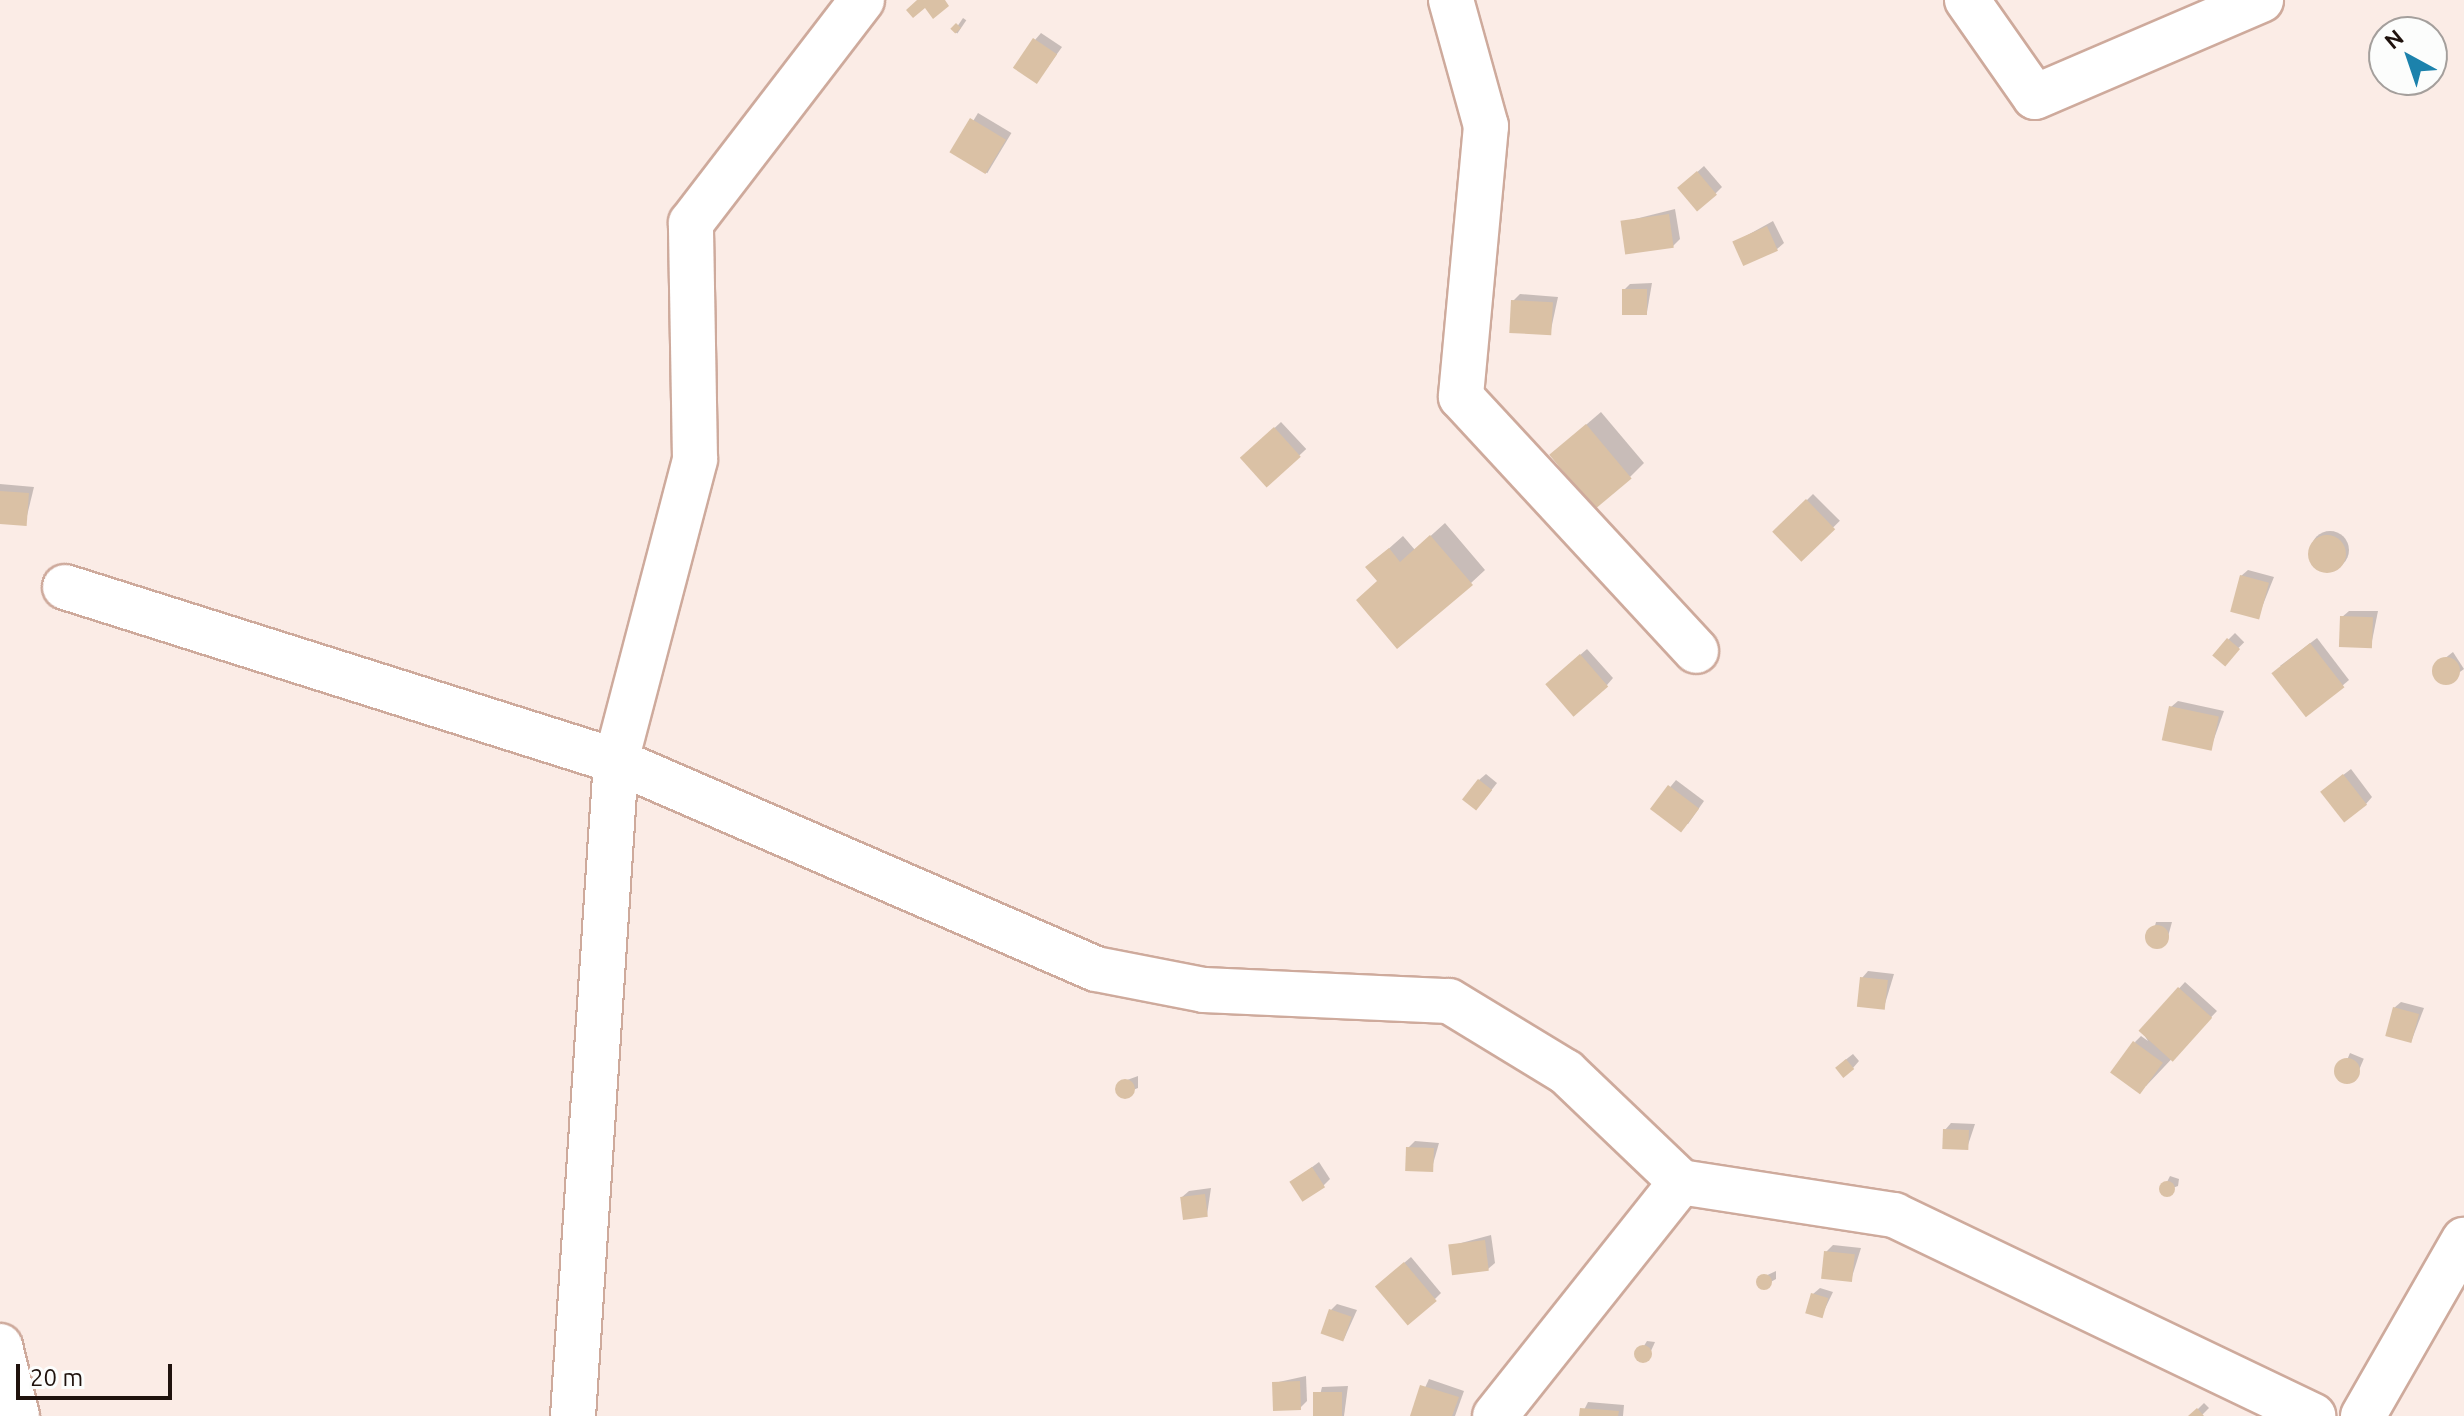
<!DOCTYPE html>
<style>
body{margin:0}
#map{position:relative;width:2464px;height:1416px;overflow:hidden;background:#fbece6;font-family:Ubuntu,sans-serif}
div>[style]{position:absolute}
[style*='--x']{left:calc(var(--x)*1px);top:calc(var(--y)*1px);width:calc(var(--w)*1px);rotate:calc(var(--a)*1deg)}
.shadow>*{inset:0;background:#0003;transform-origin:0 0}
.round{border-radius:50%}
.building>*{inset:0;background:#dac1a5;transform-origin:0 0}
.roads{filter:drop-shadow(2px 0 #ceaa9c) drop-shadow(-2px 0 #ceaa9c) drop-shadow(0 2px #ceaa9c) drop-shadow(0 -2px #ceaa9c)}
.street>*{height:44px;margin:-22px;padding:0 22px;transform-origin:22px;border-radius:22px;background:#fff}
span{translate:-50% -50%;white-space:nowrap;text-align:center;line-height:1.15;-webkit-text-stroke:6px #fcfdfc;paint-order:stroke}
.north{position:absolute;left:2368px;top:16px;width:80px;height:80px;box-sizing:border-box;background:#fcfdfc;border:2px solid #a49f9c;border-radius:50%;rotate:320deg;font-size:22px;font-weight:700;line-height:32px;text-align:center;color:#1f120d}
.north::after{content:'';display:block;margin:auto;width:28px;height:36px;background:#1c82ac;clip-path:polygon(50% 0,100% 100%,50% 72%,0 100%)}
.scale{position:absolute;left:16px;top:1364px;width:156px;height:36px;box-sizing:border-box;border:4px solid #1f120d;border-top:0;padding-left:10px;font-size:24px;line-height:28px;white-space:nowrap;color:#1f120d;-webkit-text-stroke:6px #fcfdfc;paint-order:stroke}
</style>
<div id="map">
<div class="shadow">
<div style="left:963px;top:18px;width:4px;height:16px;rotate:34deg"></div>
<div style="clip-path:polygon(1041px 33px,1062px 47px,1042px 75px,1035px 40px)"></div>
<div style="left:978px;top:113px;width:39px;height:47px;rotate:31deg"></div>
<div style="clip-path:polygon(1704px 166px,1722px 187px,1715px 194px,1686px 182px)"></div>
<div style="clip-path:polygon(1675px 209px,1680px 239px,1673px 246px,1623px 222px)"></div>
<div style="clip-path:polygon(1773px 221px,1784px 243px,1777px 249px,1735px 242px)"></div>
<div style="clip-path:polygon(1652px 283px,1647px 312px,1624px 290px,1630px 284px)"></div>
<div style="clip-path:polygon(1520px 294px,1558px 297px,1550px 334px,1513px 301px)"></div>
<div style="clip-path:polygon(1601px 412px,1644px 463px,1630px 477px,1566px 442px)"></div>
<div style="left:1281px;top:422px;width:37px;height:52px;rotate:47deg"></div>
<div style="clip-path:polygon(0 484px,34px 487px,25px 524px,0 522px)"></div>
<div style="left:1813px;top:494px;width:38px;height:54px;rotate:45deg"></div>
<div style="clip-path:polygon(1445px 523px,1485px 570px,1471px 583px,1379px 580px,1368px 567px,1403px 536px,1415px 550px)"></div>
<div class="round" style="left:2311px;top:531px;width:38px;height:38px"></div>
<div style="clip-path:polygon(2248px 570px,2274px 577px,2258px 617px,2241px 576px)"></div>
<div style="clip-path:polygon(2349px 611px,2378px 611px,2371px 646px,2342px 617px)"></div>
<div style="left:2235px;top:633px;width:13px;height:30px;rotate:45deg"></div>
<div style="clip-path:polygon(2317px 638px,2349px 680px,2342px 686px,2280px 666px)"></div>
<div style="clip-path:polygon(1587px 649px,1613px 678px,1607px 685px,1554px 678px)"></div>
<div style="clip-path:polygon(2453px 652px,2464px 669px,2445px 683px,2435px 666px)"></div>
<div style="clip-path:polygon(2178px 701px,2224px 711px,2210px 750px,2171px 707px)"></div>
<div style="clip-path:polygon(2351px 769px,2372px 797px,2366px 804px,2329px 786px)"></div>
<div style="clip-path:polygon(1486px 774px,1497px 783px,1483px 801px,1479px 780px)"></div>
<div style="clip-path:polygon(1676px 780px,1704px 801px,1688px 824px,1652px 809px)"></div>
<div style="clip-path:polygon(2156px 922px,2172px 922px,2166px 944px,2150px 944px)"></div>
<div style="clip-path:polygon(1868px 971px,1894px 974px,1884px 1007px,1862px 978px)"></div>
<div style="clip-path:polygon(2185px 982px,2217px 1011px,2146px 1086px,2135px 1042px,2141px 1036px,2148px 1041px,2141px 1030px)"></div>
<div style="clip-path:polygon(2401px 1002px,2424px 1008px,2411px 1042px,2394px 1008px)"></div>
<div style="left:2350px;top:1053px;width:15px;height:25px;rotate:23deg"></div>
<div style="clip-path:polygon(1853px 1054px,1859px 1061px,1853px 1068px,1844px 1061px)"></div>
<div style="clip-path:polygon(1138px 1076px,1138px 1088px,1121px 1095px,1119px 1083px)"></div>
<div style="clip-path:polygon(1951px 1123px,1975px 1124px,1967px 1148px,1945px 1130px)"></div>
<div style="clip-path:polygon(1415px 1141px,1439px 1143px,1431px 1171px,1408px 1148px)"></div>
<div style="clip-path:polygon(1319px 1162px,1330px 1179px,1323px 1186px,1292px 1182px)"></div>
<div style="clip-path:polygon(2170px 1176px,2179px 1179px,2178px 1186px,2162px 1192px)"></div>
<div style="clip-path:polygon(1211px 1188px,1207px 1215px,1182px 1197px,1189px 1191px)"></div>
<div style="clip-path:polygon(1491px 1235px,1495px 1263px,1488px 1269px,1450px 1246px)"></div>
<div style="clip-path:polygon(1833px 1245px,1861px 1248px,1851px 1280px,1826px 1252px)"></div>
<div style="clip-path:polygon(1411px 1257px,1441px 1293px,1435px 1299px,1384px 1280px)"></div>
<div style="clip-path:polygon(1776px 1271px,1776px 1279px,1762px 1287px,1759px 1279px)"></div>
<div style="clip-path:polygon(1820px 1288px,1833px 1292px,1822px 1315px,1813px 1294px)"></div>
<div style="clip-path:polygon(1337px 1304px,1357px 1310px,1344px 1339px,1331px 1310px)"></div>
<div style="clip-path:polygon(1647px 1341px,1655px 1342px,1647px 1360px,1637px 1357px)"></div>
<div style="clip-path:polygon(1306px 1376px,1307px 1401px,1300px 1408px,1274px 1383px)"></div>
<div style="clip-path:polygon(1429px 1379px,1464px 1391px,1455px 1416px,1412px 1416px)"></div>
<div style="clip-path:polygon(1348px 1386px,1344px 1416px,1315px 1416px,1322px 1387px)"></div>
<div style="clip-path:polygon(1588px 1402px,1624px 1405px,1623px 1416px,1581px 1416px)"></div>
<div style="clip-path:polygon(2204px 1403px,2209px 1408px,2201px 1416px,2191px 1416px)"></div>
</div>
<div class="building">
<div style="clip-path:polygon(917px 0,945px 0,949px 6px,933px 19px,925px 8px,913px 18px,906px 10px)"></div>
<div style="left:956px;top:23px;width:7px;height:8px;rotate:45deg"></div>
<div style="left:1033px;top:38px;width:29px;height:36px;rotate:34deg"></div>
<div style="left:970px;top:118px;width:42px;height:40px;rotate:31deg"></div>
<div style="left:1697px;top:171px;width:31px;height:26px;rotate:50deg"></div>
<div style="left:1669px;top:214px;width:34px;height:49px;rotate:82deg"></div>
<div style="left:1767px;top:226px;width:27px;height:38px;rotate:66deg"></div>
<div style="left:1622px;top:289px;width:25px;height:26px"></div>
<div style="left:1511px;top:300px;width:42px;height:33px;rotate:3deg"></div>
<div style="left:1586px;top:424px;width:71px;height:48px;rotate:50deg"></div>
<div style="left:1274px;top:427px;width:40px;height:46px;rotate:48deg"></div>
<div style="left:0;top:491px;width:29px;height:33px;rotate:4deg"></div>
<div style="left:1806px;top:499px;width:42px;height:47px;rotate:46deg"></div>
<div style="clip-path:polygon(1430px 535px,1473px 585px,1397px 649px,1356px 600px,1377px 581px,1365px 567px,1389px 548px,1400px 562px)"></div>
<div class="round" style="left:2308px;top:535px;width:38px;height:38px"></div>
<div style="left:2240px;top:575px;width:30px;height:38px;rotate:15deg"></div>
<div style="left:2340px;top:616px;width:33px;height:31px;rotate:2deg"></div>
<div style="left:2227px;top:638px;width:17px;height:23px;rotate:40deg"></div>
<div style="left:2310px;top:643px;width:56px;height:49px;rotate:52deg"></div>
<div style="left:1580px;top:654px;width:43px;height:46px;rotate:49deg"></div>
<div class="round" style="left:2432px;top:657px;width:28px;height:28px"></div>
<div style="left:2169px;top:706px;width:51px;height:35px;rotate:12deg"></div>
<div style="left:2343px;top:774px;width:39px;height:29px;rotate:52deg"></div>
<div style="left:1478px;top:779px;width:18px;height:26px;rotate:38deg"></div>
<div style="left:1668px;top:785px;width:39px;height:30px;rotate:37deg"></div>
<div class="round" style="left:2145px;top:925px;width:24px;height:24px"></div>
<div style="left:1860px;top:977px;width:28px;height:30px;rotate:6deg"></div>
<div style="left:2178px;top:987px;width:46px;height:59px;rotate:42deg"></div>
<div style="left:2393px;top:1007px;width:27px;height:30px;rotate:15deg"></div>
<div style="left:2133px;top:1041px;width:37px;height:39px;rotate:36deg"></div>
<div class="round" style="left:2334px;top:1058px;width:26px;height:26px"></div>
<div style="left:1846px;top:1059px;width:13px;height:14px;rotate:51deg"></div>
<div class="round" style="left:1115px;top:1079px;width:20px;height:20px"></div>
<div style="left:1943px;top:1129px;width:26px;height:20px;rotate:2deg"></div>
<div style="left:1406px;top:1147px;width:28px;height:24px;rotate:2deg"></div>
<div style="left:1312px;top:1167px;width:24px;height:27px;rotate:57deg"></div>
<div class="round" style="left:2159px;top:1181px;width:16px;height:16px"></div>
<div style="left:1205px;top:1194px;width:23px;height:25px;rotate:83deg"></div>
<div style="left:1485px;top:1240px;width:31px;height:37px;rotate:83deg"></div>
<div style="left:1824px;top:1251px;width:31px;height:28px;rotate:6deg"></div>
<div style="left:1404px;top:1262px;width:51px;height:38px;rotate:50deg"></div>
<div class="round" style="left:1756px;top:1274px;width:16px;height:16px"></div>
<div style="left:1811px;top:1293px;width:18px;height:21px;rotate:16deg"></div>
<div style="left:1329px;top:1309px;width:24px;height:26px;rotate:19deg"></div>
<div class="round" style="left:1634px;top:1345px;width:18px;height:18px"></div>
<div style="left:1300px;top:1381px;width:29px;height:28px;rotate:88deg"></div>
<div style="clip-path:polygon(1420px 1385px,1459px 1397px,1452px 1416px,1410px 1416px)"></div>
<div style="left:1342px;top:1392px;width:24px;height:29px;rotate:90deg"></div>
<div style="clip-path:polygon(1580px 1408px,1619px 1411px,1618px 1416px,1579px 1416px)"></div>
<div style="clip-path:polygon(2197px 1408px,2204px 1416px,2188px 1416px)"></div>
</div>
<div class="roads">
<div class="street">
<div style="--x:1451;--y:0;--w:131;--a:74.5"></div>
<div style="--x:1486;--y:126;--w:272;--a:95.3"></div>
<div style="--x:1461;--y:397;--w:346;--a:47.2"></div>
<div style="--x:1967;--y:0;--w:118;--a:55"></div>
<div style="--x:2035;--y:97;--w:246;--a:-23.2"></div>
<div style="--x:65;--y:587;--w:578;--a:17.53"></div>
<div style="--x:616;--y:761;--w:523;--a:23.43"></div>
<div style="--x:1096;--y:969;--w:110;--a:11"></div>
<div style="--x:1204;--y:990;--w:245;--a:2.6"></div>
<div style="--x:1449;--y:1001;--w:137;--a:31.3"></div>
<div style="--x:1566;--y:1072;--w:159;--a:43.7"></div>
<div style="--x:1681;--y:1182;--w:216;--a:8.8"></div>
<div style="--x:1894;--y:1215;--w:465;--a:25.6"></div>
<div style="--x:0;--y:1346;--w:72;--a:76.3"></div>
<div style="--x:573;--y:1416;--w:656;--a:-86.24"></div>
<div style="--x:616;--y:761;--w:312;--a:-75.3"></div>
<div style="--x:695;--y:459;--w:236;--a:-91"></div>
<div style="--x:691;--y:223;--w:281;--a:-52.5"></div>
<div style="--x:1495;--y:1416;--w:299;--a:-51.5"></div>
<div style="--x:2363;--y:1416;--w:203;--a:-60.2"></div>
</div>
</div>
<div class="north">N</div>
<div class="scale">20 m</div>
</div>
